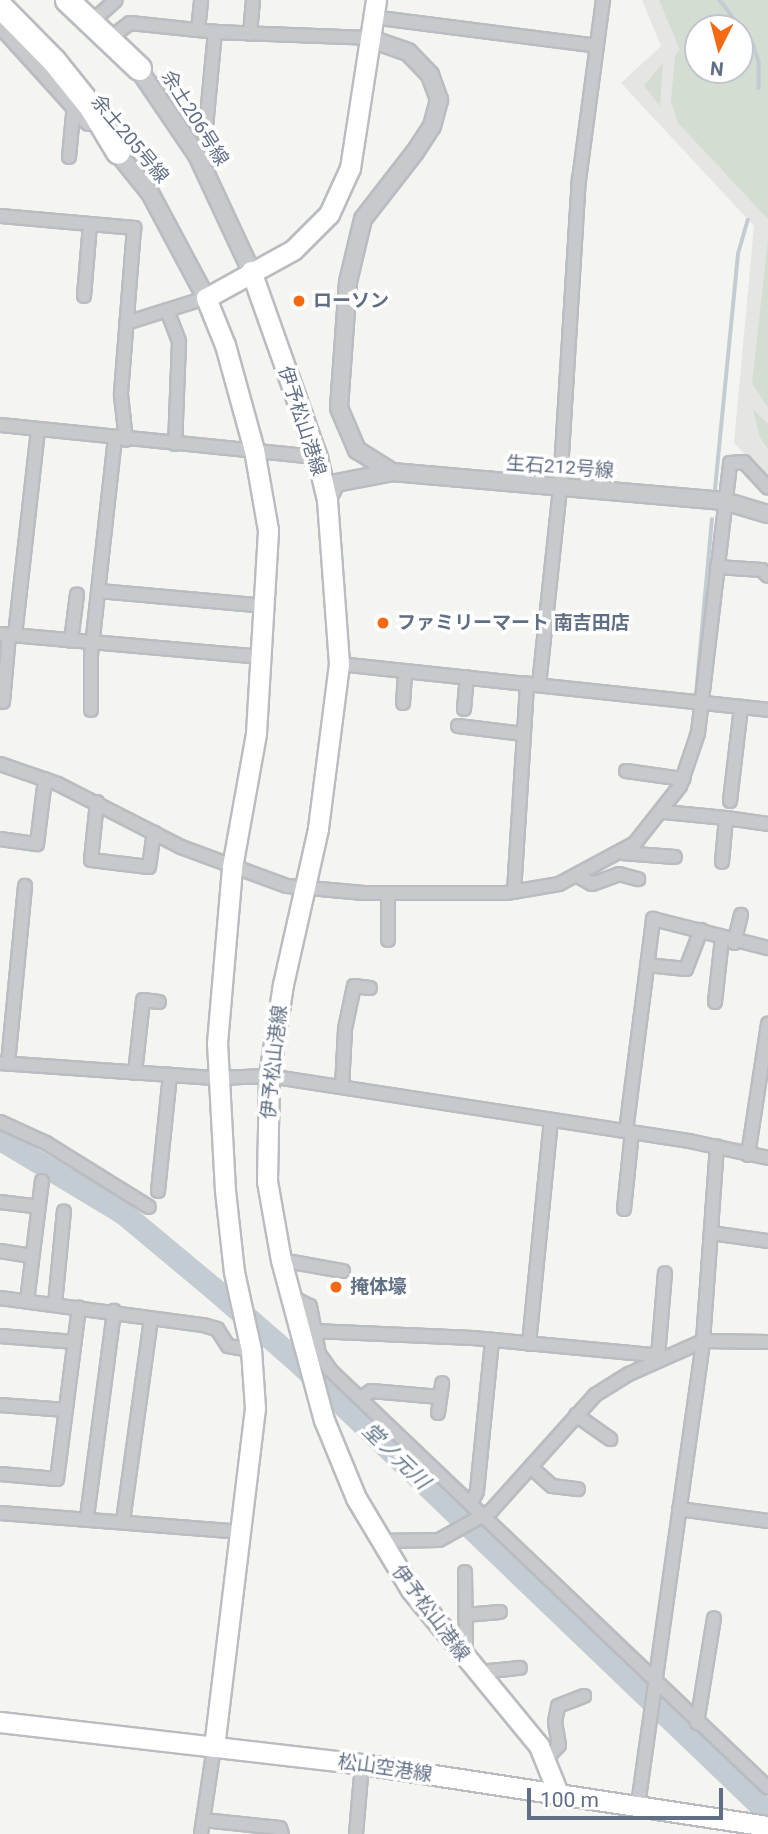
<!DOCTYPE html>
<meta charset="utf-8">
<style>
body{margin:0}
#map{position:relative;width:768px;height:1834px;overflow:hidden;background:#f4f5f0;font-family:Roboto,"Noto Sans JP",sans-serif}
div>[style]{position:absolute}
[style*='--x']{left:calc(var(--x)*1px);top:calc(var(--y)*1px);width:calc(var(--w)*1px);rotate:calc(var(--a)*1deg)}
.built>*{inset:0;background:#e5e5e4}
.green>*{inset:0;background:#d4ddd1}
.stream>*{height:3.5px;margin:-1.75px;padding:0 1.75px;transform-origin:1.75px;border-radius:1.75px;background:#c3ccd2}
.river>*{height:23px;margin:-11.5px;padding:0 11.5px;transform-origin:11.5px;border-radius:11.5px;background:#c3ccd2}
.roads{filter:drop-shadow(2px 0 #b9bcc0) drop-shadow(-2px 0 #b9bcc0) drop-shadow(0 2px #b9bcc0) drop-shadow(0 -2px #b9bcc0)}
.minor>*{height:12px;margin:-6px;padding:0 6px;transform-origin:6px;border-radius:6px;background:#c7c9cd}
.tertiary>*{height:16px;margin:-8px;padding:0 8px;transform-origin:8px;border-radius:8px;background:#c7c9cd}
.primary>*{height:19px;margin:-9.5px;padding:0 9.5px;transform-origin:9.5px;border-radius:9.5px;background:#fff}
.motorway>*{height:23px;margin:-11.5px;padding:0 11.5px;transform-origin:11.5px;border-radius:11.5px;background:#fff}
.dots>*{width:19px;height:19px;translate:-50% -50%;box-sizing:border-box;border:4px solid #fff;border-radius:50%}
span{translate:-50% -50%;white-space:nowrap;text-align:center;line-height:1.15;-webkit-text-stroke:7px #fff;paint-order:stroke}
.street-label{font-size:19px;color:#616f85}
.poi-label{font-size:19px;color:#616f85;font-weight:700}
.left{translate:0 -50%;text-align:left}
.water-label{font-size:21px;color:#617889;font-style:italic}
.north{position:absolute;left:684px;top:14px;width:70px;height:70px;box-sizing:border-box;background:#fff;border:2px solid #c0c5ce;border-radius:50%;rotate:186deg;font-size:19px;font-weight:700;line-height:28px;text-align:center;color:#616f85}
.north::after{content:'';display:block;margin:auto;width:24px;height:32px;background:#f46a12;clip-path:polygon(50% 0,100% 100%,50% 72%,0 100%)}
.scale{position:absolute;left:527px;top:1788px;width:196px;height:32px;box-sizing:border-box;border:4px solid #616f85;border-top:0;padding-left:9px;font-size:21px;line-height:24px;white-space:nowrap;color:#616f85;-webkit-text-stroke:5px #fff;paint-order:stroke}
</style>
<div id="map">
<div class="built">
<div style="clip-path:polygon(evenodd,642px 0,768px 0,768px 479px,734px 443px,754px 226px,621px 83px,661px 46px,642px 0,698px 28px,740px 28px,740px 70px,698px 70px,698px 28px)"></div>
</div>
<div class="green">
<div style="clip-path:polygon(evenodd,659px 0,768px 0,768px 219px,678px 123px,671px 101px,675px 56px,680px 50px,659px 0,698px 28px,740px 28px,740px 70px,698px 70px,698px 28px)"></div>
<div style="clip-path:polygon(663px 63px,660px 106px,644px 86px)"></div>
<div style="clip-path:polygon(768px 239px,768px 408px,752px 383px)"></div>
<div style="clip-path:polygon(753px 409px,768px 424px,768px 449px,760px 437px)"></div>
</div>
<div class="stream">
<div style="--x:720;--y:0;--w:55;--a:53.1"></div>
<div style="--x:753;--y:44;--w:18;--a:71"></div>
<div style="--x:759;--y:61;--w:27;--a:90"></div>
<div style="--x:715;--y:489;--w:236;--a:-84.4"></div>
<div style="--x:738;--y:254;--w:35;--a:-74"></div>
<div style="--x:696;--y:695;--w:176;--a:-84.8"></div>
<div style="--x:690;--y:737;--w:16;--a:-76"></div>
<div style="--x:12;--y:762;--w:38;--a:18"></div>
<div style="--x:62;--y:779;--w:131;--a:27.1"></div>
<div style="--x:408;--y:887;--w:101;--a:0"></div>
</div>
<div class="river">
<div style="--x:0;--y:1139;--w:144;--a:31"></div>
<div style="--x:123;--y:1213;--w:117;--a:39.8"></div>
<div style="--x:213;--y:1288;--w:116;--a:41.1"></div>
<div style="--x:300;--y:1364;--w:641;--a:43.8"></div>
</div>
<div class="roads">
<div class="minor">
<div style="--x:97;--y:17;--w:25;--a:-42"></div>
<div style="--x:372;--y:17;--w:227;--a:7.3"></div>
<div style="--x:198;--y:30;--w:30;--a:-84"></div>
<div style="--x:250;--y:34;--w:34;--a:-85"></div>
<div style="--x:114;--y:35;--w:20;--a:-37"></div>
<div style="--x:130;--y:23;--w:85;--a:6"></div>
<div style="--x:215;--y:32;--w:153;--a:2.2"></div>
<div style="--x:197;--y:155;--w:10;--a:-45"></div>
<div style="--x:204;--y:148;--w:117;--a:-84.6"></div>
<div style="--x:69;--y:157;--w:53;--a:-84.6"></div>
<div style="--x:0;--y:216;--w:135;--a:5.1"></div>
<div style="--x:134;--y:228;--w:168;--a:94.5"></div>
<div style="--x:121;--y:395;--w:45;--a:83.7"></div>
<div style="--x:84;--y:296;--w:71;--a:-85.2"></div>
<div style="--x:167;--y:310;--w:34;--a:69"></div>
<div style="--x:179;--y:342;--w:102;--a:92.2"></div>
<div style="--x:126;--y:323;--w:84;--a:-17.4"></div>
<div style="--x:0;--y:425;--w:319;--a:5.8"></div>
<div style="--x:717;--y:567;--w:45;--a:3.8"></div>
<div style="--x:762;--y:570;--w:8;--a:45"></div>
<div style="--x:99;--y:591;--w:168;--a:5.1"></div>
<div style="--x:0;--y:634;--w:263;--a:5"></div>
<div style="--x:15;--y:635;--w:207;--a:-83.6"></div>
<div style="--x:71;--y:641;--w:47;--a:-82.7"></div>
<div style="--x:339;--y:664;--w:431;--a:6.1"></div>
<div style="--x:539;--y:685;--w:199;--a:-83.9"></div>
<div style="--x:560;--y:487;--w:308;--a:-86.5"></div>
<div style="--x:579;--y:180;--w:182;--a:-82.4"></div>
<div style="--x:3;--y:702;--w:67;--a:-84.9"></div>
<div style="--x:403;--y:703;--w:32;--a:-86"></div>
<div style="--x:464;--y:709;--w:32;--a:-85"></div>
<div style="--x:91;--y:710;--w:55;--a:-90"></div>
<div style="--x:91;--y:655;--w:218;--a:-83.7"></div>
<div style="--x:458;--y:726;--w:66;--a:6.9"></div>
<div style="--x:0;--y:764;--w:61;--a:19"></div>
<div style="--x:58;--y:784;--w:138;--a:27.1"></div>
<div style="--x:181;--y:847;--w:113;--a:20.2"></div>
<div style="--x:287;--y:886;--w:77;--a:5.2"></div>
<div style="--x:364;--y:893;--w:142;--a:0"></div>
<div style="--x:506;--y:893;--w:54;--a:-9.6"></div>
<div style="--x:559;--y:884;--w:86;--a:-28.3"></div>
<div style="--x:635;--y:843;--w:73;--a:-51.7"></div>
<div style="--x:680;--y:786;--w:56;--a:-71.2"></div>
<div style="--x:698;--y:733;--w:272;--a:-83.2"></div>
<div style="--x:730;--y:463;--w:14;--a:-4"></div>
<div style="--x:744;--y:462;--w:35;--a:47"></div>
<div style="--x:626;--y:771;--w:58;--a:8"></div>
<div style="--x:730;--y:801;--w:95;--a:-83.3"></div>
<div style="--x:97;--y:802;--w:58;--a:95.9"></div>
<div style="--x:91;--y:860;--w:58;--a:6.9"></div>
<div style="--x:149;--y:867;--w:35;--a:-82"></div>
<div style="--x:664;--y:812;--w:62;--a:5.5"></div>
<div style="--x:726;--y:818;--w:44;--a:95.2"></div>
<div style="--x:726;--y:818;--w:42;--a:8.1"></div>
<div style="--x:0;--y:839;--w:37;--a:8"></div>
<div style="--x:37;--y:844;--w:65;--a:-83"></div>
<div style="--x:622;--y:853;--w:53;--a:4.3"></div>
<div style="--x:578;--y:876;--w:16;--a:30"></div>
<div style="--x:592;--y:884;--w:29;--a:-20"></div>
<div style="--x:619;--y:874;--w:20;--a:15"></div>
<div style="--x:514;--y:892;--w:209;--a:-86.4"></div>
<div style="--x:388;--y:940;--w:47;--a:-90"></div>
<div style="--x:734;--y:943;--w:29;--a:-76"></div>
<div style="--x:647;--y:965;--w:39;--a:6"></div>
<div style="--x:686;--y:969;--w:42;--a:-69"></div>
<div style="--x:715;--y:1002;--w:63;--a:-83.7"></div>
<div style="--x:0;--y:1063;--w:218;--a:4"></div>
<div style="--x:217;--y:1078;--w:52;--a:-2.2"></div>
<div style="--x:269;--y:1076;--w:425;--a:8.8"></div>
<div style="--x:689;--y:1141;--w:81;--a:12.1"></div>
<div style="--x:8;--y:1063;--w:178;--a:-84.5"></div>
<div style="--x:135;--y:1073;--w:73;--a:-83.7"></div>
<div style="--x:143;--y:1000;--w:16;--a:7"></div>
<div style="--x:342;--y:1087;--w:58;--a:-87"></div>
<div style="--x:345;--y:1029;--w:44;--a:-78.2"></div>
<div style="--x:354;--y:986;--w:16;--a:7"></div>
<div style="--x:0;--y:1122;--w:51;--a:24.5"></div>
<div style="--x:46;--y:1143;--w:121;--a:31.9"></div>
<div style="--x:626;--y:1131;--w:214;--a:-82.7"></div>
<div style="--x:653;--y:919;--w:119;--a:14.2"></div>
<div style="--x:748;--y:1155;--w:133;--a:-81.3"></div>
<div style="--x:158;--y:1191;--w:117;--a:-84.1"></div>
<div style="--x:0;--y:1202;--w:38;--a:7"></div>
<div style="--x:624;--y:1209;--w:77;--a:-84.1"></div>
<div style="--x:711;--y:1233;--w:58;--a:8"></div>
<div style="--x:0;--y:1251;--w:32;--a:9"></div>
<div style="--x:281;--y:1260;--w:63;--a:10.1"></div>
<div style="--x:290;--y:1296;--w:22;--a:27"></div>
<div style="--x:310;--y:1306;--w:49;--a:79.4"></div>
<div style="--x:319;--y:1354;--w:19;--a:55"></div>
<div style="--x:330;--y:1370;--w:605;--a:43.66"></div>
<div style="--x:0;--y:1298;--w:205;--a:7.6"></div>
<div style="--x:203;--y:1325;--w:15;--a:16"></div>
<div style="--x:217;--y:1329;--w:20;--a:57"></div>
<div style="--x:228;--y:1346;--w:23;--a:10"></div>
<div style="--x:27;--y:1301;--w:121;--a:-82.9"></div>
<div style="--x:55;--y:1304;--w:93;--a:-84.5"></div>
<div style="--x:314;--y:1331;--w:159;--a:2.5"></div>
<div style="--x:473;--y:1338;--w:190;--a:5.4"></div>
<div style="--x:0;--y:1336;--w:75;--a:4.6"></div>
<div style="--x:529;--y:1344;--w:225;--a:-84.4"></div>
<div style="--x:658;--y:1356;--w:83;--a:-85.2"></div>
<div style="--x:360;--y:1398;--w:13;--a:-32"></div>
<div style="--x:371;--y:1391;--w:69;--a:5"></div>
<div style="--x:0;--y:1405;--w:66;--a:4.3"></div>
<div style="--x:438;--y:1413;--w:30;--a:-82"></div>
<div style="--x:576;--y:1415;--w:42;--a:35.2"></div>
<div style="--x:533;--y:1469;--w:25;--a:42"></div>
<div style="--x:552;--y:1486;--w:26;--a:7"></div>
<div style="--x:0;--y:1474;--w:57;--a:5"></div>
<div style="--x:57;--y:1479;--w:173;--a:-82.7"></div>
<div style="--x:471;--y:1503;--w:13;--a:-63"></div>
<div style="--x:477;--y:1491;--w:152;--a:-84.3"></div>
<div style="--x:679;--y:1509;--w:90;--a:7.7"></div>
<div style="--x:0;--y:1513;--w:240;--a:4.5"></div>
<div style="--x:87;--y:1517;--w:208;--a:-82.5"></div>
<div style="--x:123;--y:1521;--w:204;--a:-82.1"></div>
<div style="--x:379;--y:1541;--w:60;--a:-1"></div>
<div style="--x:439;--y:1540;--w:60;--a:-29.1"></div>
<div style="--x:491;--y:1511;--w:156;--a:-48.1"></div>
<div style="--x:595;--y:1395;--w:40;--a:-32"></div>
<div style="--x:629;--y:1374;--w:81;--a:-24"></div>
<div style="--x:703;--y:1341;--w:65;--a:0.9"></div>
<div style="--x:465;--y:1615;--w:35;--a:-5"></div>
<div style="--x:459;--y:1651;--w:9;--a:-41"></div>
<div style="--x:466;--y:1645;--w:73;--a:-90.8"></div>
<div style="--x:481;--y:1677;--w:11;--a:-34"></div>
<div style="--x:490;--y:1671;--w:30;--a:-6"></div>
<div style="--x:697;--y:1723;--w:106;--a:-80.8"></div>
<div style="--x:546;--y:1759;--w:19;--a:-47"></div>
<div style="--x:559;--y:1745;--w:23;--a:-100"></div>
<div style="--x:555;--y:1722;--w:16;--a:-79"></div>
<div style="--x:558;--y:1706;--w:28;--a:-21"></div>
<div style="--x:638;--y:1805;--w:469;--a:-82"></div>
<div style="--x:703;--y:1341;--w:195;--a:-85.9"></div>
<div style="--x:203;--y:1820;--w:77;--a:5.9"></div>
<div style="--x:280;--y:1828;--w:6;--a:72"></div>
<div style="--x:201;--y:1834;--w:88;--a:-81.5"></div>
<div style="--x:356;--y:1834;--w:70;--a:-85.1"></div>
</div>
<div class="tertiary">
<div style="--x:0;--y:24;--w:132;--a:47.8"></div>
<div style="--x:368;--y:38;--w:42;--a:19.3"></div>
<div style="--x:408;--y:52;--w:32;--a:46"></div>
<div style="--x:430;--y:75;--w:27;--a:70"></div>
<div style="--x:439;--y:100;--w:27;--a:105"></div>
<div style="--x:432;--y:126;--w:31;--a:123"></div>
<div style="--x:415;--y:152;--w:85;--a:127.8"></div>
<div style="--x:363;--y:219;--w:65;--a:103.4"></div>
<div style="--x:348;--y:282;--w:126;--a:94.1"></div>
<div style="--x:339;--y:408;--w:46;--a:66.8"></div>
<div style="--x:357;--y:450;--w:41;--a:32.2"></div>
<div style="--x:133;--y:61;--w:114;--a:55.8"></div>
<div style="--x:197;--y:155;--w:128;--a:65"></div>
<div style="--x:112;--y:146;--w:60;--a:51"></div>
<div style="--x:150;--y:193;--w:119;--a:61.9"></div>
<div style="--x:327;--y:500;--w:19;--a:-62"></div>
<div style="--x:336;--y:483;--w:57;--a:-11.1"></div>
<div style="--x:392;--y:472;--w:333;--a:5"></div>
<div style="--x:724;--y:501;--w:46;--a:16.5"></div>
</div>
<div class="primary">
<div style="--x:251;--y:271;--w:197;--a:70.5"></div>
<div style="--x:317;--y:457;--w:44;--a:76.9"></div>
<div style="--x:327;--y:500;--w:164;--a:85.8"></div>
<div style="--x:339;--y:664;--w:166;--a:97.3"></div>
<div style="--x:318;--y:829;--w:159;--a:102.7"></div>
<div style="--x:283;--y:984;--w:93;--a:98.7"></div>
<div style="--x:269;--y:1076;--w:105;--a:91.1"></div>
<div style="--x:267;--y:1181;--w:80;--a:80"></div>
<div style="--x:281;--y:1260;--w:166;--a:75"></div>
<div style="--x:324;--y:1420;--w:84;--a:67.7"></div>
<div style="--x:356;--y:1498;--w:107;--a:59.1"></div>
<div style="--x:411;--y:1590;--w:202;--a:50.6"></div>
<div style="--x:539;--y:1746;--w:51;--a:68"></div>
<div style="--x:0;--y:1722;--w:364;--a:6.6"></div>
<div style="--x:362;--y:1764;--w:411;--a:8.7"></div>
<div style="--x:214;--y:1747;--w:341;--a:-83.1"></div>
<div style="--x:255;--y:1408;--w:58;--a:-93.9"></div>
<div style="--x:251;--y:1350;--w:80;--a:-102.3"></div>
<div style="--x:234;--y:1272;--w:82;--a:-96.3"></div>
<div style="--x:225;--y:1190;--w:147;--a:-93.1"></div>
<div style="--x:217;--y:1043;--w:177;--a:-85.1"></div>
<div style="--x:232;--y:867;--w:136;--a:-79.8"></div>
<div style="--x:256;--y:733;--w:203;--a:-86.6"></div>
<div style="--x:268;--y:530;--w:81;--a:-99.9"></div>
<div style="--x:254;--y:450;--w:109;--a:-105.4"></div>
<div style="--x:225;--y:345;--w:51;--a:-112"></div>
<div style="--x:206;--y:298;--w:99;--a:-28.9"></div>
<div style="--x:293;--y:250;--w:51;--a:-45"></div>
<div style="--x:329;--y:214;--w:51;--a:-65.5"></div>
<div style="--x:350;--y:168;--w:170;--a:-81.2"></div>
</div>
<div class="motorway">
<div style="--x:67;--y:0;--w:99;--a:43.4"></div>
<div style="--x:0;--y:6;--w:77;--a:45.5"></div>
<div style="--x:54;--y:61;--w:59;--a:51.2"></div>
<div style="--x:91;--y:107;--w:52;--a:59"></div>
</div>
</div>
<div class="dots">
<div style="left:299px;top:301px;background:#f46a12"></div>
<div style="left:383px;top:623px;background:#f46a12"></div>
<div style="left:336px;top:1287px;background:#f46a12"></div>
</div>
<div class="street-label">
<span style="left:195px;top:118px;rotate:58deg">余土206号線</span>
<span style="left:130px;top:139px;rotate:50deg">余土205号線</span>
<span style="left:302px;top:421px;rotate:72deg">伊予松山港線</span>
<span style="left:560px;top:467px;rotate:4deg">生石212号線</span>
<span style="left:274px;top:1062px;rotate:-84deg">伊予松山港線</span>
<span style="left:431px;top:1613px;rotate:53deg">伊予松山港線</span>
<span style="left:385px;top:1768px;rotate:8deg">松山空港線</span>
</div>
<div class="poi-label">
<span class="left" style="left:313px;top:301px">ローソン</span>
<span class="left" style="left:397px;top:623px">ファミリーマート 南吉田店</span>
<span class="left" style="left:350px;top:1287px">掩体壕</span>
</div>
<div class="water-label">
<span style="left:396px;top:1456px;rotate:44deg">堂ノ元川</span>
</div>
<div class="north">N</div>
<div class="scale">100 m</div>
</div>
